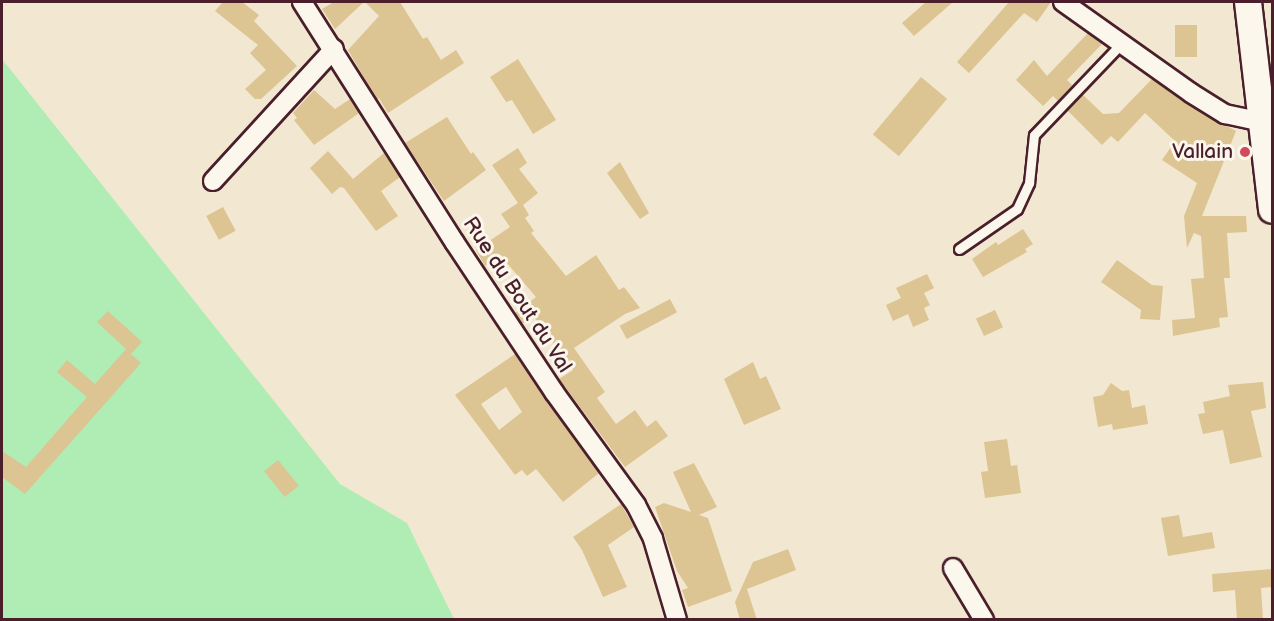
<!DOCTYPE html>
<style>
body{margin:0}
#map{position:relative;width:1274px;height:621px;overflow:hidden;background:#f2e8d1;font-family:"Balsamiq Sans",sans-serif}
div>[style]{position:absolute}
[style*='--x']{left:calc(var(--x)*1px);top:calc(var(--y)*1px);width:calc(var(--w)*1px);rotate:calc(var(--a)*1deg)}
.green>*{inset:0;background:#afedb4}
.building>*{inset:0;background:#dcc493;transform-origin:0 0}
.roads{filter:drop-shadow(2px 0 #4a1f2b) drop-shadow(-2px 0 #4a1f2b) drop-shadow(0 2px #4a1f2b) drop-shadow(0 -2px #4a1f2b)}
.lane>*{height:9px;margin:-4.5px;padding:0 4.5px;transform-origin:4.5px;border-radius:4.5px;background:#fbf7ec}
.street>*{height:18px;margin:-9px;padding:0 9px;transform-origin:9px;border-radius:9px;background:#fbf7ec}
.secondary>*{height:26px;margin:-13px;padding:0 13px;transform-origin:13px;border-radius:13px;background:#fbf7ec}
.dots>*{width:16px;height:16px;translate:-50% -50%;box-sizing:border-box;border:3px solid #fbf7ec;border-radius:50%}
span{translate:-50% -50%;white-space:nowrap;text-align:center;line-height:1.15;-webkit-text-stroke:6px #fbf7ec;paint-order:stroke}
.poi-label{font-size:21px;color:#4a1f2b}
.right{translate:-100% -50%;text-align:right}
.street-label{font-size:21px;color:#4a1f2b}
.frame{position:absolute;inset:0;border:3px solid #4a1f2b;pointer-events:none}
</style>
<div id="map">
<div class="green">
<div style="clip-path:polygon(2px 59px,340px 484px,407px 523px,454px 619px,2px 619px)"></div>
</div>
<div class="building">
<div style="clip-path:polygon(223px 2px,242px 2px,259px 15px,254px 21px,297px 66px,261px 99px,255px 99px,245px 89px,266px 70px,250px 53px,258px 45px,215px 11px)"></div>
<div style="clip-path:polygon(334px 2px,364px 2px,335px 29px,322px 9px)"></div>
<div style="clip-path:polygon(365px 2px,400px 2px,423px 39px,427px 37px,441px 60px,456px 50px,464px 63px,388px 113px,379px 98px,377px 100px,348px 50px,379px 16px)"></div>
<div style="clip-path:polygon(926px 2px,953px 2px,914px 36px,902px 23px)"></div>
<div style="clip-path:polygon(1009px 2px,1051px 2px,1037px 22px,1024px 13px,969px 73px,957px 62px)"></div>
<div style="left:1175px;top:25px;width:22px;height:32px"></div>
<div style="clip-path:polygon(1088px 33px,1102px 44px,1067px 80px,1072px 85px,1058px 101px,1053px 96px,1043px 106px,1016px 80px,1034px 60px,1047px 76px)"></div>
<div style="clip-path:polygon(518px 59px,556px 120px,533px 134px,512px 100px,506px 102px,490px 77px)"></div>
<div style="left:921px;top:77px;width:34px;height:75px;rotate:40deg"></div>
<div style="clip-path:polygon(1152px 79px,1185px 103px,1236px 131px,1202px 216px,1246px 216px,1247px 232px,1227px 233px,1230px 278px,1224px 278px,1228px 317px,1219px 318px,1220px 327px,1173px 336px,1172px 320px,1195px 318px,1191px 279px,1204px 278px,1201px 236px,1194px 233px,1187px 248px,1184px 216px,1197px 183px,1162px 160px,1175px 141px,1145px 113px,1118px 142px,1111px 136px,1102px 145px,1067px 110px,1082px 94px,1103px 114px,1119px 113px)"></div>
<div style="clip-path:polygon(314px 90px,335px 109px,350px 99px,359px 113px,314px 145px,294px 120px,297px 118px,293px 113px)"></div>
<div style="clip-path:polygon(447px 117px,471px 154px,473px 152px,486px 170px,444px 201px,405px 143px)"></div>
<div style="clip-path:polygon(518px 148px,527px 163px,519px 169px,538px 193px,523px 205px,529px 215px,525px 218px,534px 231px,531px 233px,566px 276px,596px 255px,619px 290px,624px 287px,640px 308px,625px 314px,574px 348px,605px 392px,597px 398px,616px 424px,635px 410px,647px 427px,656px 420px,668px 436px,625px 467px,559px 379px,573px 370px,534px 317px,522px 324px,515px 313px,536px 297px,500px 255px,485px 266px,476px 250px,510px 227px,501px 214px,518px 203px,492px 165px)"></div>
<div style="clip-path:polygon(328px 151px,353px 179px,384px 153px,400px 177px,381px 191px,398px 216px,376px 231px,344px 188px,340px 187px,332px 194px,310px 168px)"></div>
<div style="clip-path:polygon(620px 162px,649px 213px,640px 219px,607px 173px)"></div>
<div style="left:223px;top:207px;width:27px;height:19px;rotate:62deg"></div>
<div style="clip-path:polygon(1023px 229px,1033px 244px,1025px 249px,1027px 252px,983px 277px,972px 259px,996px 242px,998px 245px)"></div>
<div style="clip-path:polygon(1117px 260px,1152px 285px,1163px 286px,1160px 320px,1140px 319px,1141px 310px,1101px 282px)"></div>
<div style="clip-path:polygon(927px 274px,934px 288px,924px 293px,930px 305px,924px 308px,929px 320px,913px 327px,908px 314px,893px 321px,886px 305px,901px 298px,896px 288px)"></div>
<div style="left:670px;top:299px;width:15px;height:57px;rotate:62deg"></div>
<div style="left:995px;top:310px;width:19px;height:21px;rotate:65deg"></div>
<div style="clip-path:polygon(108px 311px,142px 342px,131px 354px,141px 363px,25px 494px,2px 477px,2px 451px,26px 467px,87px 397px,57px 372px,67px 360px,95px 384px,126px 349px,97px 322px)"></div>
<div style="clip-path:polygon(evenodd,515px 354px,599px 473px,563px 502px,536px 469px,527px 476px,522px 470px,515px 475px,455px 395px,515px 354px,506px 387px,522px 412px,499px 430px,481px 404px,506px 387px)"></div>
<div style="clip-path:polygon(753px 362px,760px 379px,766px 376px,781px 409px,744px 425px,724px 379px)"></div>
<div style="clip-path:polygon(1263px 382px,1266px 408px,1251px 411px,1262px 457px,1230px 464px,1223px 430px,1203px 434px,1198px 414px,1205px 413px,1203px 402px,1230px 396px,1228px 385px)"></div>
<div style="clip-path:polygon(1111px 383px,1122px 391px,1129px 390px,1132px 408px,1145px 405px,1148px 424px,1113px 430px,1112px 424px,1098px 427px,1093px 397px,1103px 395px)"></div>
<div style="clip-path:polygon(1007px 439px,1011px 466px,1017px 465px,1021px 493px,985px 498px,981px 472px,988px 471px,984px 442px)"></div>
<div style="left:278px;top:460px;width:33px;height:18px;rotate:51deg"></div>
<div style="clip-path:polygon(694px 463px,717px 507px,699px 515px,708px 518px,732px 591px,688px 607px,682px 590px,688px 588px,677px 571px,655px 507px,664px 503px,691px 512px,673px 472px)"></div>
<div style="clip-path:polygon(621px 504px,634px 527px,608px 545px,627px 587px,603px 597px,582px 550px,573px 537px)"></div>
<div style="clip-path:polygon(1179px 515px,1183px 537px,1212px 532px,1215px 548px,1168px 556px,1161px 518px)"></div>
<div style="clip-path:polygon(788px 549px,796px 570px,747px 589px,757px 620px,740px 620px,735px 602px,753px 562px)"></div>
<div style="clip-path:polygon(1272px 569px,1272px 587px,1261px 588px,1263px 620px,1237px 620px,1235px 590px,1213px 592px,1212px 574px)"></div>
</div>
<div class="roads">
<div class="lane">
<div style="--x:959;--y:249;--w:70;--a:-34.6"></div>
<div style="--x:1017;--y:209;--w:29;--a:-65"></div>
<div style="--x:1029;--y:183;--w:48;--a:-84.1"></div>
<div style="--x:1034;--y:135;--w:126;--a:-46.3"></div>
</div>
<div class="street">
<div style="--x:302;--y:2;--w:285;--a:57.6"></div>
<div style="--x:455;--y:243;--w:179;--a:56.4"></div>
<div style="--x:554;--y:392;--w:140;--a:54"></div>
<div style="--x:636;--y:505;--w:38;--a:63"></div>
<div style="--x:653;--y:539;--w:84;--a:73.5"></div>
<div style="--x:1063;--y:2;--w:157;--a:35.4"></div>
<div style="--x:1191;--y:93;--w:40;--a:32"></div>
<div style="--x:1225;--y:114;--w:39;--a:12"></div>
<div style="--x:213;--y:181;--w:179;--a:-47.5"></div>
<div style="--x:953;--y:568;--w:61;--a:59.2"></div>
</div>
<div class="secondary">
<div style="--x:1248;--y:2;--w:209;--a:83.4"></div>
</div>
</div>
<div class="dots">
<div style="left:1245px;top:152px;background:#d1495b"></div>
</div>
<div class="poi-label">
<span class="right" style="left:1233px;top:152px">Vallain</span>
</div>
<div class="street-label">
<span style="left:517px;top:295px;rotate:57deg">Rue du Bout du Val</span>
</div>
<div class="frame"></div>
</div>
